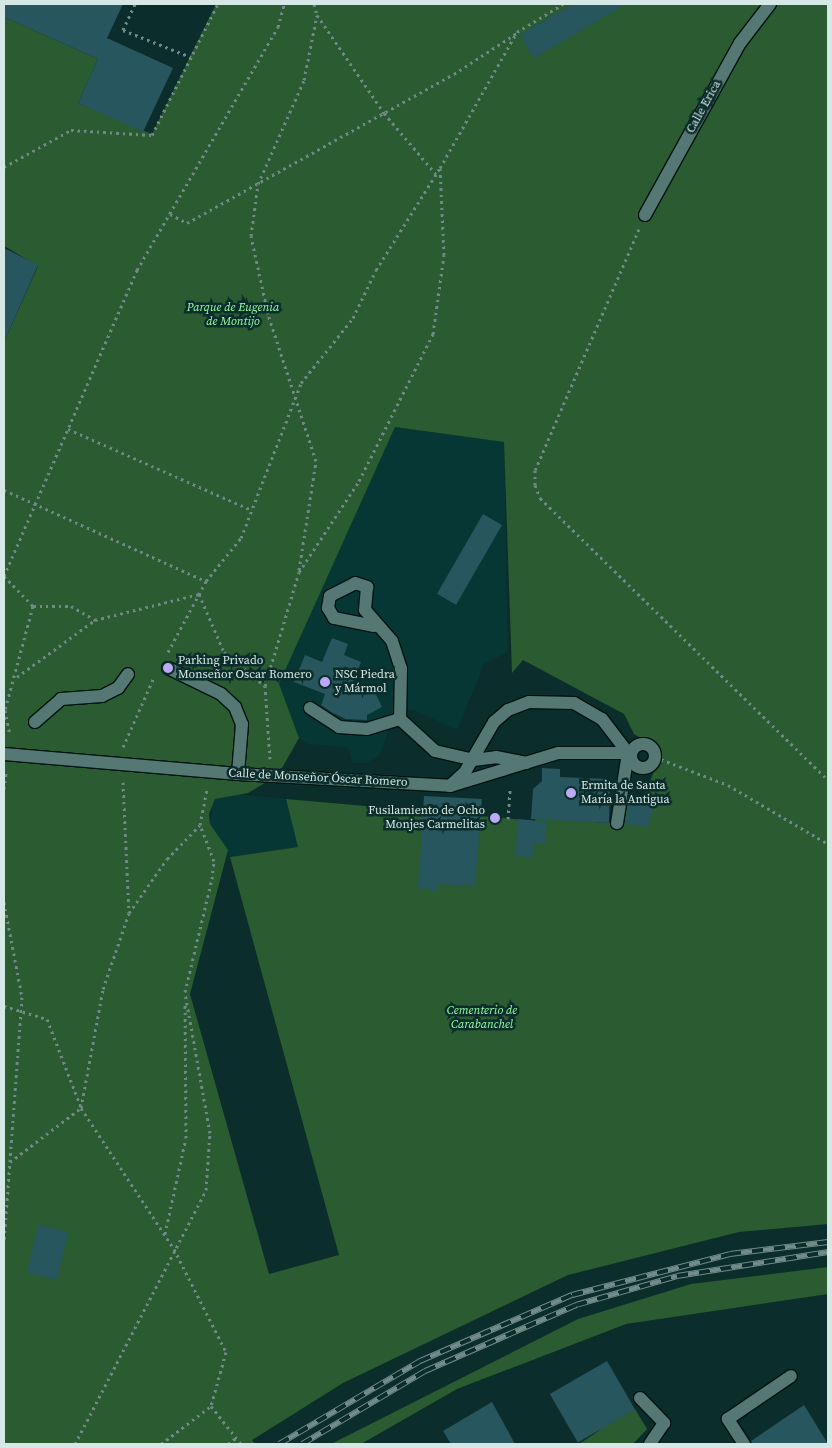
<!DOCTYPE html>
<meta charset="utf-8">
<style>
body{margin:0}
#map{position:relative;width:832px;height:1448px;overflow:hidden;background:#0b2d2b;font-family:"Source Serif 4",serif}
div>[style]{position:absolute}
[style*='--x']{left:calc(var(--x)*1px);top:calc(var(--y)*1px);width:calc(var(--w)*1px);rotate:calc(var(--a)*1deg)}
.built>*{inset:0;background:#073734}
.green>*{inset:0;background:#2a5b31}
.building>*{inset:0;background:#28565e;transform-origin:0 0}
.path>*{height:3px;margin-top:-1.5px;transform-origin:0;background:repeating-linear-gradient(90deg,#6f8987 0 2.5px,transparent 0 6.5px)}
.roads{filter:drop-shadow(1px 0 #001412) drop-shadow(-1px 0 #001412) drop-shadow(0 1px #001412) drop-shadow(0 -1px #001412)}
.minor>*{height:12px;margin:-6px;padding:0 6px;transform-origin:6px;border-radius:6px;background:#567875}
.minor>.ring{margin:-6px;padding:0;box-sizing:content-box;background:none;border:12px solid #567875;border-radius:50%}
.rail>*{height:5.5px;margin-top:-2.75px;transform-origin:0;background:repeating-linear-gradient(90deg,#0b2d2b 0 11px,#728c8a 0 22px);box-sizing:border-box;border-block:1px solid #728c8a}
.dots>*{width:14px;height:14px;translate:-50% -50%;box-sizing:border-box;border:2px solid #0b2d2b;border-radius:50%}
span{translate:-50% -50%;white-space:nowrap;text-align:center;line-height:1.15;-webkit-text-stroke:5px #0b2d2b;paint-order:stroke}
.street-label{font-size:12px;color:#d6e8e6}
.park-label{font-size:12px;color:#96ffa2;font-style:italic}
.poi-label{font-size:12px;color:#d6e8e6}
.left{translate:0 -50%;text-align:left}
.right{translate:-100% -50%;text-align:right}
.frame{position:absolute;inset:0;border:5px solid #d6e8e6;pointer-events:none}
</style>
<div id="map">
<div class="built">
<div style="clip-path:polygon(395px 427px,504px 442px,508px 652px,484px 664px,457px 730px,414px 710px,396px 711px,379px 756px,366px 763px,353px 763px,347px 747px,308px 744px,299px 738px,279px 684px)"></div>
<div style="clip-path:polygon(228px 793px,286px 799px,299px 847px,230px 857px,210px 824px,215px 798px)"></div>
</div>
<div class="green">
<div style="clip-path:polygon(evenodd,216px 4px,828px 4px,828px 1224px,739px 1232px,568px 1275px,343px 1383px,252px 1440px,255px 1444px,4px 1444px,4px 342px,38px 266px,4px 246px,4px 17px,98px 59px,78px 103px,152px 134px,216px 4px,395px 427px,504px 442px,512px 673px,523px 660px,624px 714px,634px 734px,657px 748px,659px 759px,641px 803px,627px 802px,623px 824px,565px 820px,537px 809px,535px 821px,286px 799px,298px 847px,230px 857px,339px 1255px,269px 1274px,190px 994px,228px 850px,210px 824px,209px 814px,215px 799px,248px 793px,278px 775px,299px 738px,279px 684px,395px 427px)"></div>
<div style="clip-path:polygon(828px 1267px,828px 1294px,626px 1324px,457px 1389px,361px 1444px,331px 1444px,578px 1319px,691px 1284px)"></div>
<div style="clip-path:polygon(635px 1409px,647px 1429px,633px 1444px,579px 1444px,600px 1430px,592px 1416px,615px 1420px)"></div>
</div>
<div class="building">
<div style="clip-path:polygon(4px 4px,123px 4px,107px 38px,173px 68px,143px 132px,78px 103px,98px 59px,4px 17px)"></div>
<div style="clip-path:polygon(573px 4px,626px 4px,534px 58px,520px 35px)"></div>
<div style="clip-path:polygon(4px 248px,38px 265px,4px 342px)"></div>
<div style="left:483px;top:514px;width:22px;height:92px;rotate:30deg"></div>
<div style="clip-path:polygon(332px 638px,348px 644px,344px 655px,361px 662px,348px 696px,371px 684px,382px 707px,367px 715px,367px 720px,346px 719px,331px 712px,321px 705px,325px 694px,294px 682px,305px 655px,322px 662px)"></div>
<div style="clip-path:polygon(542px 768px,560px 769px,560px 777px,610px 779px,609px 823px,531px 819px,533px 789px,542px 781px)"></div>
<div style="clip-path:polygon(424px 796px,482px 799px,475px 886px,438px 884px,438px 891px,418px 888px)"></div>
<div style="clip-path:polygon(629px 802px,654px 805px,648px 827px,625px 824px)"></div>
<div style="clip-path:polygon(518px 819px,547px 822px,545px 844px,534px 843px,532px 857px,515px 856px)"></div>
<div style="left:38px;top:1225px;width:31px;height:49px;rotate:13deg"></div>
<div style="left:607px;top:1361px;width:56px;height:66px;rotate:60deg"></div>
<div style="clip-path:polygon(492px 1402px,515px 1444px,451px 1444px,443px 1431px)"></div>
<div style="clip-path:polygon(804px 1405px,828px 1444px,752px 1444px,751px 1441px)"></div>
</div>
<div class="path">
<div style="--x:135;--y:4;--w:29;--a:115"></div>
<div style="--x:123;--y:30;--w:73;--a:21.7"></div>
<div style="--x:314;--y:4;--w:11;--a:75"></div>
<div style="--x:4;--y:167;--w:77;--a:-28.9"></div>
<div style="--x:71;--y:130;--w:81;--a:3.5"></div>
<div style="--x:152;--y:135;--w:147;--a:-63.3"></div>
<div style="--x:170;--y:214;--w:19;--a:28"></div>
<div style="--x:187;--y:223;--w:306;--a:-29.2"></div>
<div style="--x:454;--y:74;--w:75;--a:-33.1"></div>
<div style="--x:639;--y:229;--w:262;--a:113.3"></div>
<div style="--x:535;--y:470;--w:15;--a:90"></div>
<div style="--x:535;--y:485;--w:14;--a:69"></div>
<div style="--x:540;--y:498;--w:403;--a:44.4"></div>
<div style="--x:68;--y:429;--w:201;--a:23.8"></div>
<div style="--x:4;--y:490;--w:222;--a:24.3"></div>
<div style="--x:299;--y:570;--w:110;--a:-81.1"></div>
<div style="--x:316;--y:461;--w:155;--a:-108.1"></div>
<div style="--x:268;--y:314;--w:80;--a:-102.3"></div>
<div style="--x:251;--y:236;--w:52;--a:-82.3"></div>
<div style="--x:258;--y:184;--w:114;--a:-66.1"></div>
<div style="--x:304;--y:80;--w:66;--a:-78.7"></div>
<div style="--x:317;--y:15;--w:119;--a:55.6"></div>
<div style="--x:384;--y:113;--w:80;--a:49.6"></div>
<div style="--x:4;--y:576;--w:334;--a:-66.5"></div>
<div style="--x:137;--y:270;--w:281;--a:-59.9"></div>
<div style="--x:278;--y:27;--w:24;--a:-75"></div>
<div style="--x:4;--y:576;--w:42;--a:46"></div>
<div style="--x:33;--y:606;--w:108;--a:105.1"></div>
<div style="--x:5;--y:710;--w:26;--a:79"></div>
<div style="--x:33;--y:606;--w:38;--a:0"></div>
<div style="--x:71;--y:606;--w:28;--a:30"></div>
<div style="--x:168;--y:652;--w:81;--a:-61.8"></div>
<div style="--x:206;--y:581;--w:55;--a:-50.9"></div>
<div style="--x:241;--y:538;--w:166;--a:-68.8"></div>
<div style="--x:301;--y:383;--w:83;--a:-51.3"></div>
<div style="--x:353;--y:318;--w:53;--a:-64.4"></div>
<div style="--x:376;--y:270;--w:120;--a:-57.9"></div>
<div style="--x:17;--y:677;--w:97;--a:-36.2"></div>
<div style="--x:95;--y:620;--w:107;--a:-14"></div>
<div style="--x:199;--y:594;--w:63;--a:66.7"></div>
<div style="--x:224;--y:652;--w:53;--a:39.7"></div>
<div style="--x:123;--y:747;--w:77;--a:-66.1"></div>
<div style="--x:655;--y:757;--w:78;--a:21"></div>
<div style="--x:728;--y:785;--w:116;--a:30.5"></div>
<div style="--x:270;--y:759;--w:73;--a:-93.9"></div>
<div style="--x:265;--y:686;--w:119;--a:-73.4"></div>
<div style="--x:299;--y:572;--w:109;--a:-56.6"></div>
<div style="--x:359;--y:481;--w:165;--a:-63.3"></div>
<div style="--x:433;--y:334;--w:80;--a:-82.1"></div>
<div style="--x:444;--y:255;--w:87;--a:-92.6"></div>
<div style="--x:440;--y:168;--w:156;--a:-60.5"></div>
<div style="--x:517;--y:32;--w:54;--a:-31.3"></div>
<div style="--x:123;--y:782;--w:131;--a:87.4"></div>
<div style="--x:4;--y:789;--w:17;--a:-83"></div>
<div style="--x:508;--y:819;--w:32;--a:-86"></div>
<div style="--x:4;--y:902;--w:97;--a:79.3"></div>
<div style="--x:22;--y:997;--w:245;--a:94.2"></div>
<div style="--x:4;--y:1006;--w:45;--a:16.8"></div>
<div style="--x:47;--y:1019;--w:94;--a:68.9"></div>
<div style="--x:81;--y:1108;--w:121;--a:-79.5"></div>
<div style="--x:103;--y:989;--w:80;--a:-71.1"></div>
<div style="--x:129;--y:913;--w:66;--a:-54.9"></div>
<div style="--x:167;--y:859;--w:47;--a:-45.9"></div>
<div style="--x:10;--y:1162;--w:89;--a:-37.3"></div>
<div style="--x:81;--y:1108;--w:169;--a:56.6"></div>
<div style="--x:174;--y:1249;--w:115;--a:63.2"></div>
<div style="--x:226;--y:1352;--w:56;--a:105.5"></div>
<div style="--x:165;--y:1234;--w:98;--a:-77.7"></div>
<div style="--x:186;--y:1138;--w:135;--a:-90.4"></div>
<div style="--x:75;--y:1444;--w:286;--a:-62.7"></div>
<div style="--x:206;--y:1190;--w:57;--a:-86"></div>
<div style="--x:210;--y:1133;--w:143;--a:-100.1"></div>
<div style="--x:185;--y:992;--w:116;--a:-76.6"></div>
<div style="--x:212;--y:879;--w:18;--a:-84"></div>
<div style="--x:214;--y:861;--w:39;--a:-111"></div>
<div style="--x:200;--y:825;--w:37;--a:-79"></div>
<div style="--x:161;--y:1444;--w:63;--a:-37.2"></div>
<div style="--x:211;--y:1406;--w:48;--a:51.7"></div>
<div style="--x:228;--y:1444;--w:10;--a:-37"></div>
</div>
<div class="roads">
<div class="minor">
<div style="--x:645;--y:215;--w:196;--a:-61.1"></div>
<div style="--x:740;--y:43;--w:49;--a:-52.4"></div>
<div style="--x:374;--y:626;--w:41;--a:-168.7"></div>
<div style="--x:334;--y:618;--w:12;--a:-121"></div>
<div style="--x:328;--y:608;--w:12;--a:-81"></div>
<div style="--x:330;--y:596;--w:28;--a:-27"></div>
<div style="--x:355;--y:583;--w:13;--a:18"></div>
<div style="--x:367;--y:587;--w:23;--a:95"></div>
<div style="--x:365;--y:610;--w:41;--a:48.9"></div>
<div style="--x:392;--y:641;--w:29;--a:72"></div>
<div style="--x:401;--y:669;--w:50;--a:91.1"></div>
<div style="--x:400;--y:719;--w:47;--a:42.4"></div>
<div style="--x:435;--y:751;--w:39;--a:13"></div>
<div style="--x:473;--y:760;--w:23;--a:-7"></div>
<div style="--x:496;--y:757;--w:31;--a:11"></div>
<div style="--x:168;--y:668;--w:59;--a:26.1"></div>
<div style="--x:221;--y:694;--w:19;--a:43"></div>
<div style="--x:235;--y:707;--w:18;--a:68"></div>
<div style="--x:242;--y:724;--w:50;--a:94.6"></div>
<div style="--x:310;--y:708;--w:35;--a:33"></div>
<div style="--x:339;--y:727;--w:28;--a:4"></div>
<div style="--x:367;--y:729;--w:34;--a:-17"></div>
<div style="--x:35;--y:722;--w:35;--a:-41"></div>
<div style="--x:61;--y:699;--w:41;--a:-4.2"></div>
<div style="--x:102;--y:696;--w:18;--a:-27"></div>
<div style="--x:118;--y:688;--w:17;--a:-54"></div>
<div class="ring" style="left:631px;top:744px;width:12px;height:12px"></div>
<div style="--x:4;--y:754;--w:235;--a:4.9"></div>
<div style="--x:238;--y:774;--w:212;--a:3.2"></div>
<div style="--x:450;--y:786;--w:113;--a:-17"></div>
<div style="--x:558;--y:753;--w:70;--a:0"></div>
<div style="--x:450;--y:786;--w:21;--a:-43"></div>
<div style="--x:465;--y:772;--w:58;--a:-59.9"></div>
<div style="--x:494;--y:722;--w:18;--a:-41"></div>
<div style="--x:508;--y:710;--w:22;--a:-21"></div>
<div style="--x:529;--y:702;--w:45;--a:1.3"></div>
<div style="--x:574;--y:703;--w:32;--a:30"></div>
<div style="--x:602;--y:719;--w:43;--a:52.6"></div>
<div style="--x:628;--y:753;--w:71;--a:98.9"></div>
<div style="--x:640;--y:1398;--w:35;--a:46"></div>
<div style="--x:664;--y:1423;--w:25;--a:124"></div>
<div style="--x:744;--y:1444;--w:30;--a:-123"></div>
<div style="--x:728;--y:1419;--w:76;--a:-34.3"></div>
</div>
</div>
<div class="rail">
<div style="--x:279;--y:1444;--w:164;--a:-30.5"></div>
<div style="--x:420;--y:1361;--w:166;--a:-23.5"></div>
<div style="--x:572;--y:1295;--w:163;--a:-14.5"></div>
<div style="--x:730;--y:1254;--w:99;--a:-7"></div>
<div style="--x:302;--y:1444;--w:143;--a:-30.7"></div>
<div style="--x:425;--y:1371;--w:165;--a:-23.6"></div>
<div style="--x:576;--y:1305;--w:105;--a:-16"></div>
<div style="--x:677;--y:1276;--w:153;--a:-9"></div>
</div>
<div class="dots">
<div style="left:168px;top:668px;background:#bcaaf6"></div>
<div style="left:325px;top:682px;background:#bcaaf6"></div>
<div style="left:571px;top:793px;background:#bcaaf6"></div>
<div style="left:495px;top:818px;background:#bcaaf6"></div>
</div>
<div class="street-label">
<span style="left:704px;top:107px;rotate:-61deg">Calle Erica</span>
<span style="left:318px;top:778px;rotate:3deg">Calle de Monseñor Óscar Romero</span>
</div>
<div class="park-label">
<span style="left:233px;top:315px">Parque de Eugenia<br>de Montijo</span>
<span style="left:482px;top:1018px">Cementerio de<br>Carabanchel</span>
</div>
<div class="poi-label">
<span class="left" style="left:178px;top:668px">Parking Privado<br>Monseñor Oscar Romero</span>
<span class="left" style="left:335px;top:682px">NSC Piedra<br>y Mármol</span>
<span class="left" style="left:581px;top:793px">Ermita de Santa<br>María la Antigua</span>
<span class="right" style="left:485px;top:818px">Fusilamiento de Ocho<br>Monjes Carmelitas</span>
</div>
<div class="frame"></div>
</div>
